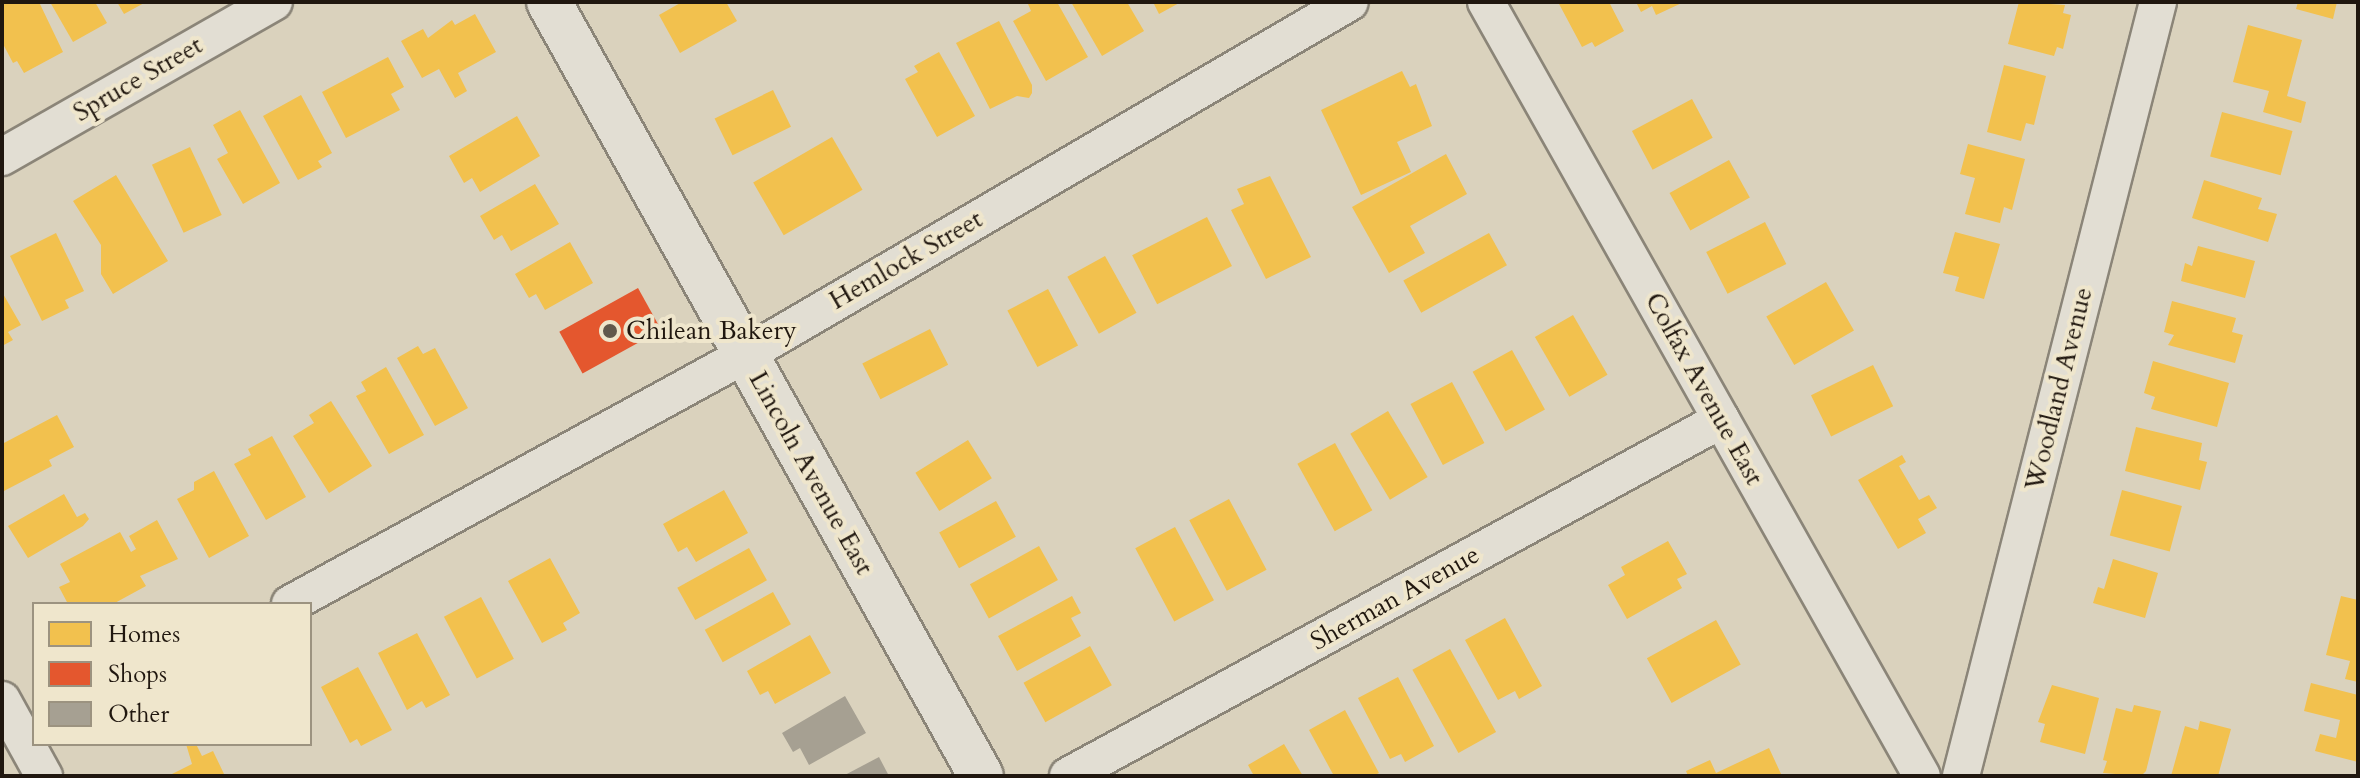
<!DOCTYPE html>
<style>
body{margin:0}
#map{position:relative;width:2360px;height:778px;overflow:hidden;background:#dad2bd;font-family:Cardo,serif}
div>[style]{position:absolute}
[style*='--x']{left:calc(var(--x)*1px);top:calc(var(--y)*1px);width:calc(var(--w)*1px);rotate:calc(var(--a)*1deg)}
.homes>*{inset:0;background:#f2c14e;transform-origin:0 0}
.shops>*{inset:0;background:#e4572e;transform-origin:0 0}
.building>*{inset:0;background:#a6a092}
.roads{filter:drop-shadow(2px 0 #8b8578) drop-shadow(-2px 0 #8b8578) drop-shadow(0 2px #8b8578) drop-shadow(0 -2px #8b8578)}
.street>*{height:36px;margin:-18px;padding:0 18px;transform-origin:18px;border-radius:18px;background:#e2ded3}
.secondary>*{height:44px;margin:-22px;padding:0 22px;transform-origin:22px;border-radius:22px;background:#e2ded3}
.dots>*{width:22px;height:22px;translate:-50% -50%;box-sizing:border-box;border:4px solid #efe6cc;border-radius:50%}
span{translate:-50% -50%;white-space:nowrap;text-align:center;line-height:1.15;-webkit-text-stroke:8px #efe6cc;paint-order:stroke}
.street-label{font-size:26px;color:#20170f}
.poi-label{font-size:26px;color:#20170f}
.left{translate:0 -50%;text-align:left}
.frame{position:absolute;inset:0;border:4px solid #20170f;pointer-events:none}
.legend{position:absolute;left:32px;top:602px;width:280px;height:144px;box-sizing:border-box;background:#efe6cc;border:2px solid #9c9380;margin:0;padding:10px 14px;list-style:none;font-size:24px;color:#20170f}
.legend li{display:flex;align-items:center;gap:16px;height:40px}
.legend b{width:40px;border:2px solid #9c9380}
</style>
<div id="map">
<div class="homes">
<div style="clip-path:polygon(2px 2px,39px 2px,63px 52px,24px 73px,17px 61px,13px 63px,2px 42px)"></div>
<div style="clip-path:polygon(50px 2px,95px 2px,107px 23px,73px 42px)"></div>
<div style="clip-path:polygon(117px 2px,146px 2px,124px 14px)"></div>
<div style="clip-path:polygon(682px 2px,726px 2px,737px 21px,680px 53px,659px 15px)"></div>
<div style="clip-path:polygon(1032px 2px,1057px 2px,1088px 57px,1046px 81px,1013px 21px,1031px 11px,1028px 4px)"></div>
<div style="clip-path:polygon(1071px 2px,1127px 2px,1144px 31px,1102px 56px)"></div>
<div style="clip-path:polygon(1153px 2px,1181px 2px,1159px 14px)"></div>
<div style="clip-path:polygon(1558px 2px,1609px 2px,1624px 31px,1595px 47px,1592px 42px,1582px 47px)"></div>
<div style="clip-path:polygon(1636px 2px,1684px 2px,1656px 15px,1652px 6px,1641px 12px)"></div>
<div style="clip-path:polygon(2019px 2px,2065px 5px,2063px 13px,2071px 15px,2063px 49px,2057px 47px,2054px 56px,2008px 44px)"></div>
<div style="clip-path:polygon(2298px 2px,2337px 2px,2333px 19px,2296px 9px)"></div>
<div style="clip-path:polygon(475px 14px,496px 52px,458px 73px,467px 91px,455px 98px,439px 69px,422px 78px,401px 41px,423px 29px,428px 38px,452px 20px,455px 25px)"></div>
<div style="clip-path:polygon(999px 21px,1032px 85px,1032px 93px,1029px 98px,1017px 96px,990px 109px,956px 43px)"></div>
<div style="clip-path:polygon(2248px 25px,2302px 40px,2287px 96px,2306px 102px,2301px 123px,2263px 112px,2269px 91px,2233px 82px)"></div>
<div style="clip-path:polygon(939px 52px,975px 116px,937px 137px,905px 79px,918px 72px,914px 66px)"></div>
<div style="clip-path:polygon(388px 57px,404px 87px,391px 94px,400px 110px,346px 138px,322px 92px)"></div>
<div style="clip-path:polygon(2004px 65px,2046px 76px,2034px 125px,2026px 123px,2021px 141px,1987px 132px)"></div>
<div style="clip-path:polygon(1402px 71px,1410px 87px,1416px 84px,1432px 126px,1397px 142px,1411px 172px,1361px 195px,1321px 110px)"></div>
<div style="left:773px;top:90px;width:41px;height:65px;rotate:64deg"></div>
<div style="clip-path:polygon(301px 95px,332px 153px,318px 161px,322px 167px,298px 180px,263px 116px)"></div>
<div style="left:1692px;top:99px;width:44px;height:68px;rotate:62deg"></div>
<div style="clip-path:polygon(240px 110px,280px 183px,243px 204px,217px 159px,228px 153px,213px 125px)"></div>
<div style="left:2222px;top:112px;width:73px;height:46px;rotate:15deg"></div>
<div style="clip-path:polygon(517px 116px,540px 156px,480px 192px,472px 178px,464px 183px,449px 156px)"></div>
<div style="left:832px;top:137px;width:61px;height:91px;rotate:60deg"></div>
<div style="clip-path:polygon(1968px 144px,2025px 159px,2012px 210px,2004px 207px,2000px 223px,1965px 214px,1975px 178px,1960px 174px)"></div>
<div style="left:190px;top:147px;width:75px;height:42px;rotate:65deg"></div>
<div style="clip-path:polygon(1446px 154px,1467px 194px,1410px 226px,1425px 253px,1389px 273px,1352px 207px)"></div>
<div style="left:1729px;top:160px;width:43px;height:68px;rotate:61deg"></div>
<div style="clip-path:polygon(116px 175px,168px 261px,113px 294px,101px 274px,101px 245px,73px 201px)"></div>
<div style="clip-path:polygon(1270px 176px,1311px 257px,1266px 279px,1231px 210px,1244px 204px,1237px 189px)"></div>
<div style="clip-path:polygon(2204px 180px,2262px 198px,2258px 209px,2277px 214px,2268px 242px,2192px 218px)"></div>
<div style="clip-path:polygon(535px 184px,559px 224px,511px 251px,502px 235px,494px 240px,480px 216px)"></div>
<div style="left:1207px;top:217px;width:55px;height:84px;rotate:63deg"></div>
<div style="left:1765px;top:222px;width:47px;height:66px;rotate:63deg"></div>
<div style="clip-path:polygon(1955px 232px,2000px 244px,1984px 299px,1955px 291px,1959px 277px,1943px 273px)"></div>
<div style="clip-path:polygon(56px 233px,84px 291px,65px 300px,69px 308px,42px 321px,10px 256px)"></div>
<div style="left:1489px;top:233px;width:37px;height:98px;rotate:61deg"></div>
<div style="clip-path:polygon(570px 242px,593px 283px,545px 310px,536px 294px,529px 298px,515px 274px)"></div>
<div style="clip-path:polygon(2198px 246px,2255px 261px,2245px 298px,2181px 281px,2185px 263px,2192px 266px)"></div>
<div style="left:1105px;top:256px;width:65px;height:43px;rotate:61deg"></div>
<div style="left:1826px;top:282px;width:56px;height:69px;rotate:60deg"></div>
<div style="left:1048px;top:289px;width:64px;height:46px;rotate:62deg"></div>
<div style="clip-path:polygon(2px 292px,21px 325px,8px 332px,13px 340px,2px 346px)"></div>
<div style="clip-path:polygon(2172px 301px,2236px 318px,2232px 332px,2243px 335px,2235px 363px,2168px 345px,2174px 335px,2164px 332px)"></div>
<div style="left:1573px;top:315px;width:69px;height:44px;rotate:60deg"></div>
<div style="left:930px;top:329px;width:40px;height:76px;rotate:63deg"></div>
<div style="clip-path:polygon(418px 346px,423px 354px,435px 348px,468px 408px,435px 426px,397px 358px)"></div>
<div style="left:1512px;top:350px;width:68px;height:45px;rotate:61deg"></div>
<div style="clip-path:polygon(2153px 361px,2229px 383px,2217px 427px,2151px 409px,2155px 397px,2144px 393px)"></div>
<div style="left:1873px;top:365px;width:46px;height:69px;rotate:64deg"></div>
<div style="clip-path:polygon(386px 367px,424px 435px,389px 454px,356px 396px,366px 391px,361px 382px)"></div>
<div style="left:1452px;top:382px;width:69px;height:47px;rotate:62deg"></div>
<div style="clip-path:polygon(331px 401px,372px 466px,329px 493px,293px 436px,314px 423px,309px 415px)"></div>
<div style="left:1388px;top:411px;width:77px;height:44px;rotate:59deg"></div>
<div style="clip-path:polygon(57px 415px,74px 447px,49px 460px,52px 466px,2px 492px,2px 444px)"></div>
<div style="clip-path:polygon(2136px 427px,2202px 443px,2199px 460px,2207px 462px,2200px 490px,2125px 471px)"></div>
<div style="clip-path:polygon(272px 436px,306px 497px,266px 520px,234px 464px,251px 455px,248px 449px)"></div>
<div style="left:968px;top:440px;width:45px;height:62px;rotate:58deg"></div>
<div style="left:1335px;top:443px;width:77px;height:43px;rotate:61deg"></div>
<div style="clip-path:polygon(1902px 455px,1906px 462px,1899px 466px,1919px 500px,1929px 495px,1937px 508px,1918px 519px,1926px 533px,1898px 549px,1858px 480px)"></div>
<div style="clip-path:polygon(214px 471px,249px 536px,209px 558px,177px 499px,194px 490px,194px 482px)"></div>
<div style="clip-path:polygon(724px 490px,748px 533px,696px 562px,687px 547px,678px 552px,663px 524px)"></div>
<div style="left:2122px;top:490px;width:62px;height:47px;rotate:15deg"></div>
<div style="clip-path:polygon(64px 494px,77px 517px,85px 513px,89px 519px,83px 526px,28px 558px,8px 526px)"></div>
<div style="left:1229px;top:499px;width:80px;height:45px;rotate:62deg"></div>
<div style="left:996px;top:501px;width:41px;height:65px;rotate:61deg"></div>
<div style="clip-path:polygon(157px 520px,178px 559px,140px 576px,146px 586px,113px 604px,68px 604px,59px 587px,70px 582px,60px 564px,120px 532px,131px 552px,136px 549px,129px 536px)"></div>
<div style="left:1175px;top:527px;width:83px;height:45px;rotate:62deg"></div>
<div style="clip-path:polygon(1668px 541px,1687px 574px,1677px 579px,1682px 588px,1627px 619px,1608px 585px,1625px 575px,1621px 567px)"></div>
<div style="left:1039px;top:546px;width:39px;height:79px;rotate:61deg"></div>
<div style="left:749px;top:548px;width:37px;height:82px;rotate:61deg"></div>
<div style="clip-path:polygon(550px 558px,580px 613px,563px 623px,567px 630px,542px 643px,508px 581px)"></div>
<div style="clip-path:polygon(2113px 559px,2158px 573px,2145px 618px,2093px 603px,2098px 587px,2104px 589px)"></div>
<div style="left:773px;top:592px;width:37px;height:78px;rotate:61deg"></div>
<div style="clip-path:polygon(1072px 596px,1081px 613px,1071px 618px,1081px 636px,1017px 671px,998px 636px)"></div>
<div style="clip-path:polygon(2341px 596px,2358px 600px,2358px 682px,2345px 679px,2350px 661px,2326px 655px)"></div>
<div style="left:481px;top:597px;width:70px;height:42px;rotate:62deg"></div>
<div style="clip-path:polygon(1505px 618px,1542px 686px,1519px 699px,1515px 691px,1498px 700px,1465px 640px)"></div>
<div style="left:1716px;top:620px;width:51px;height:79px;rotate:61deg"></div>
<div style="clip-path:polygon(417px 633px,450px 695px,426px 708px,422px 701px,407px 710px,378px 653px)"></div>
<div style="clip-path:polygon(810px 635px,831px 673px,775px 704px,768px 691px,760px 695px,747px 671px)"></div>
<div style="left:1090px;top:646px;width:45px;height:76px;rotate:61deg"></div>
<div style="left:1450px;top:649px;width:95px;height:43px;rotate:61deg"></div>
<div style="clip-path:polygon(358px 667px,392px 730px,361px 746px,357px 739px,350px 743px,321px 687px)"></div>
<div style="clip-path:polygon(1398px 677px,1434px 746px,1405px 762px,1401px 754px,1390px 759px,1358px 698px)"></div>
<div style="clip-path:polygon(2311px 683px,2358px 695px,2358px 762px,2315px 751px,2320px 734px,2336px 738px,2340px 720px,2304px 711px)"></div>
<div style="clip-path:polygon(2052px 685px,2099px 698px,2085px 754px,2040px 742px,2045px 724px,2038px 722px)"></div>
<div style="clip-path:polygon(2134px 705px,2161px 711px,2146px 771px,2141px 776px,2103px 773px,2107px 761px,2103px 760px,2116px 708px,2132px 712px)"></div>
<div style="clip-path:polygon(1345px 710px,1379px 773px,1373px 776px,1334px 776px,1309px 730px)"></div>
<div style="clip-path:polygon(2200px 721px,2231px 729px,2218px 776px,2171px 776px,2185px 726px,2198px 730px)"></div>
<div style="clip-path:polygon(186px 744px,196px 744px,202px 756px,213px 751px,225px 776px,168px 776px,192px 764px)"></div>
<div style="clip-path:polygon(1284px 744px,1303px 776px,1254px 776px,1248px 765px)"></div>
<div style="clip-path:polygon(1769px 748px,1782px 776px,1688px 776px,1686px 771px,1710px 760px,1716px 773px)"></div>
</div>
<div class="shops">
<div style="left:638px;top:288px;width:48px;height:90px;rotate:61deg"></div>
</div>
<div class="building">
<div style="clip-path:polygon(845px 696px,866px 733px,809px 765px,800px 748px,793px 752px,782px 733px)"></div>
<div style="clip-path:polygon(879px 757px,889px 776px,843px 776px)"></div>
</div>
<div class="roads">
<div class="street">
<div style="--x:1486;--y:2;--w:888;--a:60.61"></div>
<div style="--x:2;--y:157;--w:313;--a:-29.7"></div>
<div style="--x:290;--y:604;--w:519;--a:-28.69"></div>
<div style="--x:745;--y:355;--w:700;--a:-30.26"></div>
<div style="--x:2;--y:700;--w:87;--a:61.1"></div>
<div style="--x:1068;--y:776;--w:744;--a:-28.6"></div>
<div style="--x:1961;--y:776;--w:799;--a:-75.72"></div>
</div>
<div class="secondary">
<div style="--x:549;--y:2;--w:886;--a:60.83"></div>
</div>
</div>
<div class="dots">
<div style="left:610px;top:331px;background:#61584c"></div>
</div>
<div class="street-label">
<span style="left:138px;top:79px;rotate:-30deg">Spruce Street</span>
<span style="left:906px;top:260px;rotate:-30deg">Hemlock Street</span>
<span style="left:1704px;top:389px;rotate:61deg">Colfax Avenue East</span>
<span style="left:2059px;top:389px;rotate:-76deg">Woodland Avenue</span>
<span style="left:811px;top:473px;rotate:61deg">Lincoln Avenue East</span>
<span style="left:1395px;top:598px;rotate:-29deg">Sherman Avenue</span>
</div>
<div class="poi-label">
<span class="left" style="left:626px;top:331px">Chilean Bakery</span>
</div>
<div class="frame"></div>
<ul class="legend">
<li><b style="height:22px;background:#f2c14e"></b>Homes</li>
<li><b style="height:22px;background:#e4572e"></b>Shops</li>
<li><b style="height:22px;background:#a6a092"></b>Other</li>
</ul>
</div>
